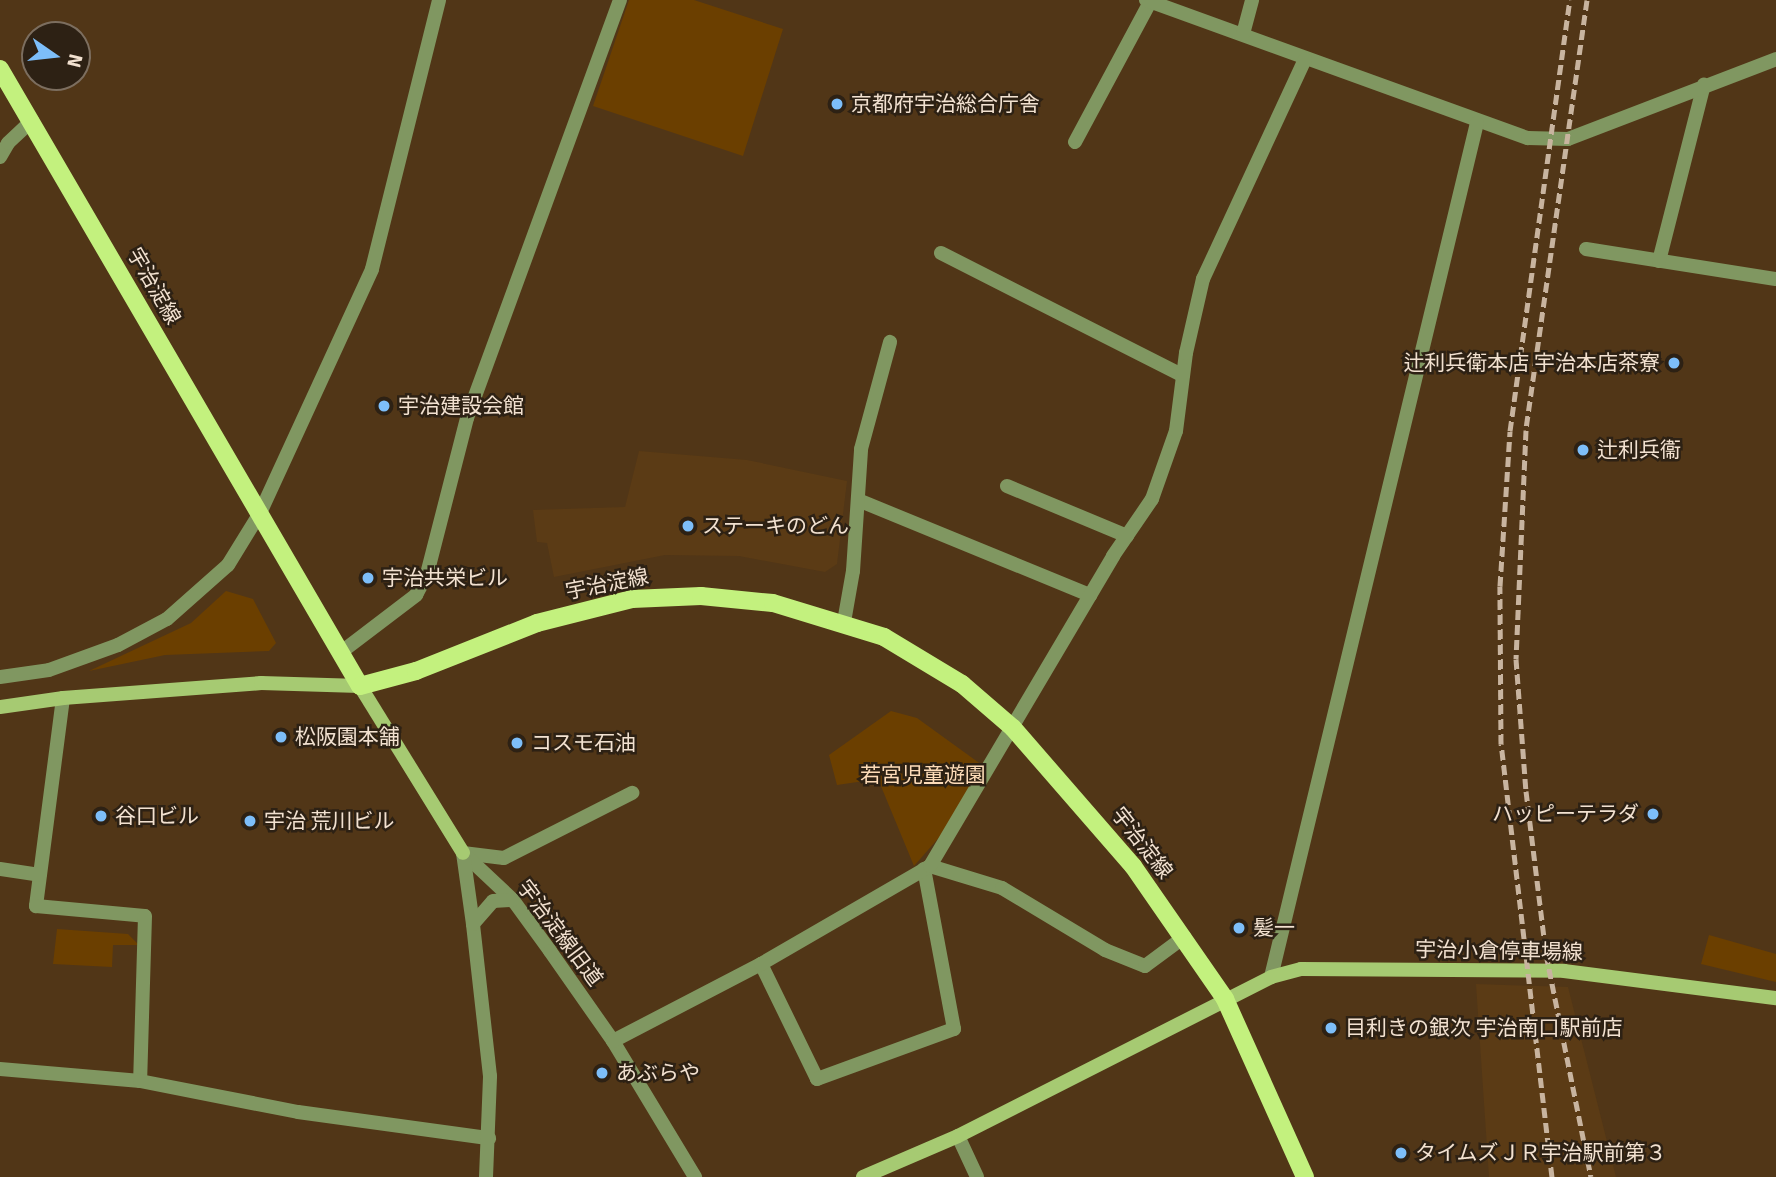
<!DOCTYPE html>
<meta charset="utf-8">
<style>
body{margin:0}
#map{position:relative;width:1776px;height:1177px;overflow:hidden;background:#513617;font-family:Signika,"Noto Sans JP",sans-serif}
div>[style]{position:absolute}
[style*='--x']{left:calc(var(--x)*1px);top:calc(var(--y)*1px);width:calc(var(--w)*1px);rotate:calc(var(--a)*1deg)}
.built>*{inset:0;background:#5b3b15}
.green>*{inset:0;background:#6b3f00}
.lane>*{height:14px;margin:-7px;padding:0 7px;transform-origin:7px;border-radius:7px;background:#809761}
.street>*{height:14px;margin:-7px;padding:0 7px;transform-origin:7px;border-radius:7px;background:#809761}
.secondary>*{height:14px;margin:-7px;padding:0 7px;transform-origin:7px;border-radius:7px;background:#a6ca72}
.primary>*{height:18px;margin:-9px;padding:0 9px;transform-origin:9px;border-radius:9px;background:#c3f17e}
.rail>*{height:5px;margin-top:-2.5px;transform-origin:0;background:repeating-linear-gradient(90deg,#c8b49f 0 10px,transparent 0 15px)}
.dots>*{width:19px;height:19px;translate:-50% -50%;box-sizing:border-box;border:4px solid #2d2114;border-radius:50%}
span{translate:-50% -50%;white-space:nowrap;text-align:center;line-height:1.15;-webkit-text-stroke:5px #2d2114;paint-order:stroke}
.poi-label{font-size:21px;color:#f2e1d0}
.left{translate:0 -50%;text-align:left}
.right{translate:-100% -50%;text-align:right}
.street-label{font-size:21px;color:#f2e1d0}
.park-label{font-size:21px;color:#fddbb8}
.north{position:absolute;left:21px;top:21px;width:70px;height:70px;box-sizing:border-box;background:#2d2114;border:2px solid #7c6e5f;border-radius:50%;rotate:104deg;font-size:19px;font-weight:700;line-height:28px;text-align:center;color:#f2e1d0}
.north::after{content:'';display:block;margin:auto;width:24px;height:32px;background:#7dbef9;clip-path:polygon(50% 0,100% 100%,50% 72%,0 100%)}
</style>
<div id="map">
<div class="built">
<div style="clip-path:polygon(639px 451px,747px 460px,847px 481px,837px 564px,825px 572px,739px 556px,665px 555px,554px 577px,547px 543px,537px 542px,533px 510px,625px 507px)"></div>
<div style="clip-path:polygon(1476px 984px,1568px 987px,1616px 1177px,1489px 1177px)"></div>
</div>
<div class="green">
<div style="clip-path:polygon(629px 0,694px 0,783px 29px,743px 156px,593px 106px)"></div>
<div style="clip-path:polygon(226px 591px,253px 599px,276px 643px,269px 651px,165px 655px,89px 671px,191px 623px)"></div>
<div style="clip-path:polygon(891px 711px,917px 718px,982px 765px,942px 834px,914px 866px,878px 779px,837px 785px,829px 755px)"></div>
<div style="clip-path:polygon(57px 929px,128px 934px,139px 945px,113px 945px,112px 967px,53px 964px)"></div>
<div style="clip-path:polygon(1709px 935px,1776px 954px,1776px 982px,1701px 964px)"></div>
</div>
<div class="lane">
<div style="--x:1075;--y:142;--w:159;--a:-61.8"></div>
<div style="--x:1586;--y:249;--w:192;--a:9"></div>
<div style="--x:1659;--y:261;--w:182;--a:-75.7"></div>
<div style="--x:1007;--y:486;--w:130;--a:22.6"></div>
<div style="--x:858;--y:500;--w:251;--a:22.3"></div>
<div style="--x:463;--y:853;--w:41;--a:7"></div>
<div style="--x:504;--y:858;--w:144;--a:-26.9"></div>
<div style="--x:930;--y:866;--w:75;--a:17"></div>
<div style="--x:1002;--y:888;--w:120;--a:31"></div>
<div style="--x:1105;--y:950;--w:43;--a:21.8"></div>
<div style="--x:1145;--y:966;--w:49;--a:-36.6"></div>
<div style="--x:761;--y:964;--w:128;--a:64"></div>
<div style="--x:817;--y:1079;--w:146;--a:-20.1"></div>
<div style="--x:954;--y:1029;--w:163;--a:-100.6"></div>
</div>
<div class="street">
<div style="--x:1146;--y:0;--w:406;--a:19.9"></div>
<div style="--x:1528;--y:138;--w:40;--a:1.4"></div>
<div style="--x:1568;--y:139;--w:223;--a:-21"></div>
<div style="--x:1243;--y:34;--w:35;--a:-75"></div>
<div style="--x:0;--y:157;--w:16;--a:-60"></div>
<div style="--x:8;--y:143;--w:33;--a:-43"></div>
<div style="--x:941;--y:253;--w:271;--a:26.9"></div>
<div style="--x:844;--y:622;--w:52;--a:-80"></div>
<div style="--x:853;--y:571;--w:122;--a:-86.2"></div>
<div style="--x:861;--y:449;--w:111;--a:-74.8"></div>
<div style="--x:340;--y:653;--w:96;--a:-37.3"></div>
<div style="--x:416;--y:595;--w:24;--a:-62"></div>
<div style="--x:427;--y:574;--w:161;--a:-75.6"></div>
<div style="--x:467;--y:418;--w:445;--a:-69.9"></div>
<div style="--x:0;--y:677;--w:49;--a:-8.1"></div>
<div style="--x:49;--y:670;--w:73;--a:-19.9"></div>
<div style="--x:118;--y:645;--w:55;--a:-28"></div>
<div style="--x:167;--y:619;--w:81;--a:-41.5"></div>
<div style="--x:228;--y:565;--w:61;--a:-58.4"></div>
<div style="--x:260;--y:513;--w:268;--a:-65.3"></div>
<div style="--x:372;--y:269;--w:277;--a:-76"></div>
<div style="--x:63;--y:698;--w:210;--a:97.4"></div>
<div style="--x:36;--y:906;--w:109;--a:5.2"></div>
<div style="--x:145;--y:916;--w:165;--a:91.7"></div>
<div style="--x:463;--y:853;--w:69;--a:43.2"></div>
<div style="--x:513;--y:900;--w:63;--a:54"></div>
<div style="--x:550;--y:951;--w:110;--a:55"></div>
<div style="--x:613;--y:1041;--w:159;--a:58.9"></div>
<div style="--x:463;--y:853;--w:72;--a:82"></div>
<div style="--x:0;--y:869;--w:40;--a:8.5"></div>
<div style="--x:1271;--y:977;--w:878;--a:-76.44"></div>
<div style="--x:613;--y:1041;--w:167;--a:-27.5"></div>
<div style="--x:761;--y:964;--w:195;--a:-30.1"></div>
<div style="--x:930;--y:866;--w:360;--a:-59.4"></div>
<div style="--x:1113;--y:556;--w:69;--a:-55.6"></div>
<div style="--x:1152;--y:499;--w:72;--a:-70.6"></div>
<div style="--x:1176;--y:431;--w:79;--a:-82.7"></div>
<div style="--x:1186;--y:353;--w:76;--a:-77.1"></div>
<div style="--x:1203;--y:279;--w:242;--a:-65.1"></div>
<div style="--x:0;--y:1069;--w:141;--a:4.9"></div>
<div style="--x:140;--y:1081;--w:161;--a:11.1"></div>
<div style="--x:298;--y:1112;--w:193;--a:7.8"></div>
<div style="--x:958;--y:1136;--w:45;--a:65.1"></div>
<div style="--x:486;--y:1177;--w:101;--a:-87.7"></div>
<div style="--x:490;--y:1076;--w:153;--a:-96.4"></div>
<div style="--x:473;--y:924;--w:30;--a:-49"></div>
<div style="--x:493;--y:901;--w:20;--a:-3"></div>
</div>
<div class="secondary">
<div style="--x:0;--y:707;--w:64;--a:-8.1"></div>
<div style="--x:63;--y:698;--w:199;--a:-4.3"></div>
<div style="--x:261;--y:683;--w:99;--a:1.7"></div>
<div style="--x:360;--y:686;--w:196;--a:58.3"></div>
<div style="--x:863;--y:1177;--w:103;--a:-23.3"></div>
<div style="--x:958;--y:1136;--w:351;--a:-26.9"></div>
<div style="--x:1271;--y:977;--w:31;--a:-15"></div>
<div style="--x:1301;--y:969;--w:263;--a:0.4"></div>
<div style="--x:1564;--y:971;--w:214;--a:7.3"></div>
</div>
<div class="primary">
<div style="--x:0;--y:69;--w:714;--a:59.74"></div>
<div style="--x:360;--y:686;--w:58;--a:-15"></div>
<div style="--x:416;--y:671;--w:130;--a:-21.6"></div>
<div style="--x:537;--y:623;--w:98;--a:-14.2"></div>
<div style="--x:632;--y:599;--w:69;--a:-2.5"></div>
<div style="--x:701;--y:596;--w:72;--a:5.6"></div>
<div style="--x:773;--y:603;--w:116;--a:17"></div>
<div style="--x:884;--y:637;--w:91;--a:31.1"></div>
<div style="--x:962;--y:684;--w:67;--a:40.8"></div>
<div style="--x:1013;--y:728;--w:183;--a:49"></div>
<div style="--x:1133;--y:866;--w:162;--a:55.3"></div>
<div style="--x:1225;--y:999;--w:195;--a:65.8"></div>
</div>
<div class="rail">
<div style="--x:1587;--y:0;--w:434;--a:98.1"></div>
<div style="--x:1526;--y:430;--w:229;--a:92.5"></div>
<div style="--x:1516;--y:659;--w:132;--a:85.7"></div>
<div style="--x:1526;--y:791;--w:164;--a:83"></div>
<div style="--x:1546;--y:954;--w:227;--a:78.6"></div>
<div style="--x:1552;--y:1177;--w:436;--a:-96.7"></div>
<div style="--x:1501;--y:744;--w:158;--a:-90.4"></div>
<div style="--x:1500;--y:586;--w:155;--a:-86.3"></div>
<div style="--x:1510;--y:431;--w:435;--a:-82.1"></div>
</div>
<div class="dots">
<div style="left:837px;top:104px;background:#7dbef9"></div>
<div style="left:1674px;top:363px;background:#7dbef9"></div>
<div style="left:384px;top:406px;background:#7dbef9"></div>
<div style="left:1583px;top:450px;background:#7dbef9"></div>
<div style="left:688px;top:526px;background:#7dbef9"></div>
<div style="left:368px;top:578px;background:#7dbef9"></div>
<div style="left:281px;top:737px;background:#7dbef9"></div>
<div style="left:517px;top:743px;background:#7dbef9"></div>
<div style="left:1653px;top:814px;background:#7dbef9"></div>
<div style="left:101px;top:816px;background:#7dbef9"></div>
<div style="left:250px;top:821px;background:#7dbef9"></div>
<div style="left:1239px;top:928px;background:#7dbef9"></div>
<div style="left:1331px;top:1028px;background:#7dbef9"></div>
<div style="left:602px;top:1073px;background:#7dbef9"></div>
<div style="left:1401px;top:1153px;background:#7dbef9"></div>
</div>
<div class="poi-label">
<span class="left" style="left:851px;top:104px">京都府宇治総合庁舎</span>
<span class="right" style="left:1660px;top:363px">辻利兵衛本店 宇治本店茶寮</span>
<span class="left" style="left:398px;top:406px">宇治建設会館</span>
<span class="left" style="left:1597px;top:450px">辻利兵衞</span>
<span class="left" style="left:702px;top:526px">ステーキのどん</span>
<span class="left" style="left:382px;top:578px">宇治共栄ビル</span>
<span class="left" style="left:295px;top:737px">松阪園本舗</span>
<span class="left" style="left:531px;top:743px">コスモ石油</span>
<span class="right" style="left:1639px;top:814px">ハッピーテラダ</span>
<span class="left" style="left:115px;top:816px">谷口ビル</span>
<span class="left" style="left:264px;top:821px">宇治 荒川ビル</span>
<span class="left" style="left:1253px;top:928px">髪一</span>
<span class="left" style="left:1345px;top:1028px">目利きの銀次 宇治南口駅前店</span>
<span class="left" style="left:616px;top:1073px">あぶらや</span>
<span class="left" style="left:1415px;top:1153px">タイムズＪＲ宇治駅前第３</span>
</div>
<div class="street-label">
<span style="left:154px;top:286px;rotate:60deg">宇治淀線</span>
<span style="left:607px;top:584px;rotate:-11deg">宇治淀線</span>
<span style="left:1142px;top:843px;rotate:52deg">宇治淀線</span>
<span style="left:560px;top:933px;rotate:53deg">宇治淀線旧道</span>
<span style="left:1499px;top:951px;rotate:1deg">宇治小倉停車場線</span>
</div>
<div class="park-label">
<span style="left:923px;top:775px">若宮児童遊園</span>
</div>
<div class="north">N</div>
</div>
